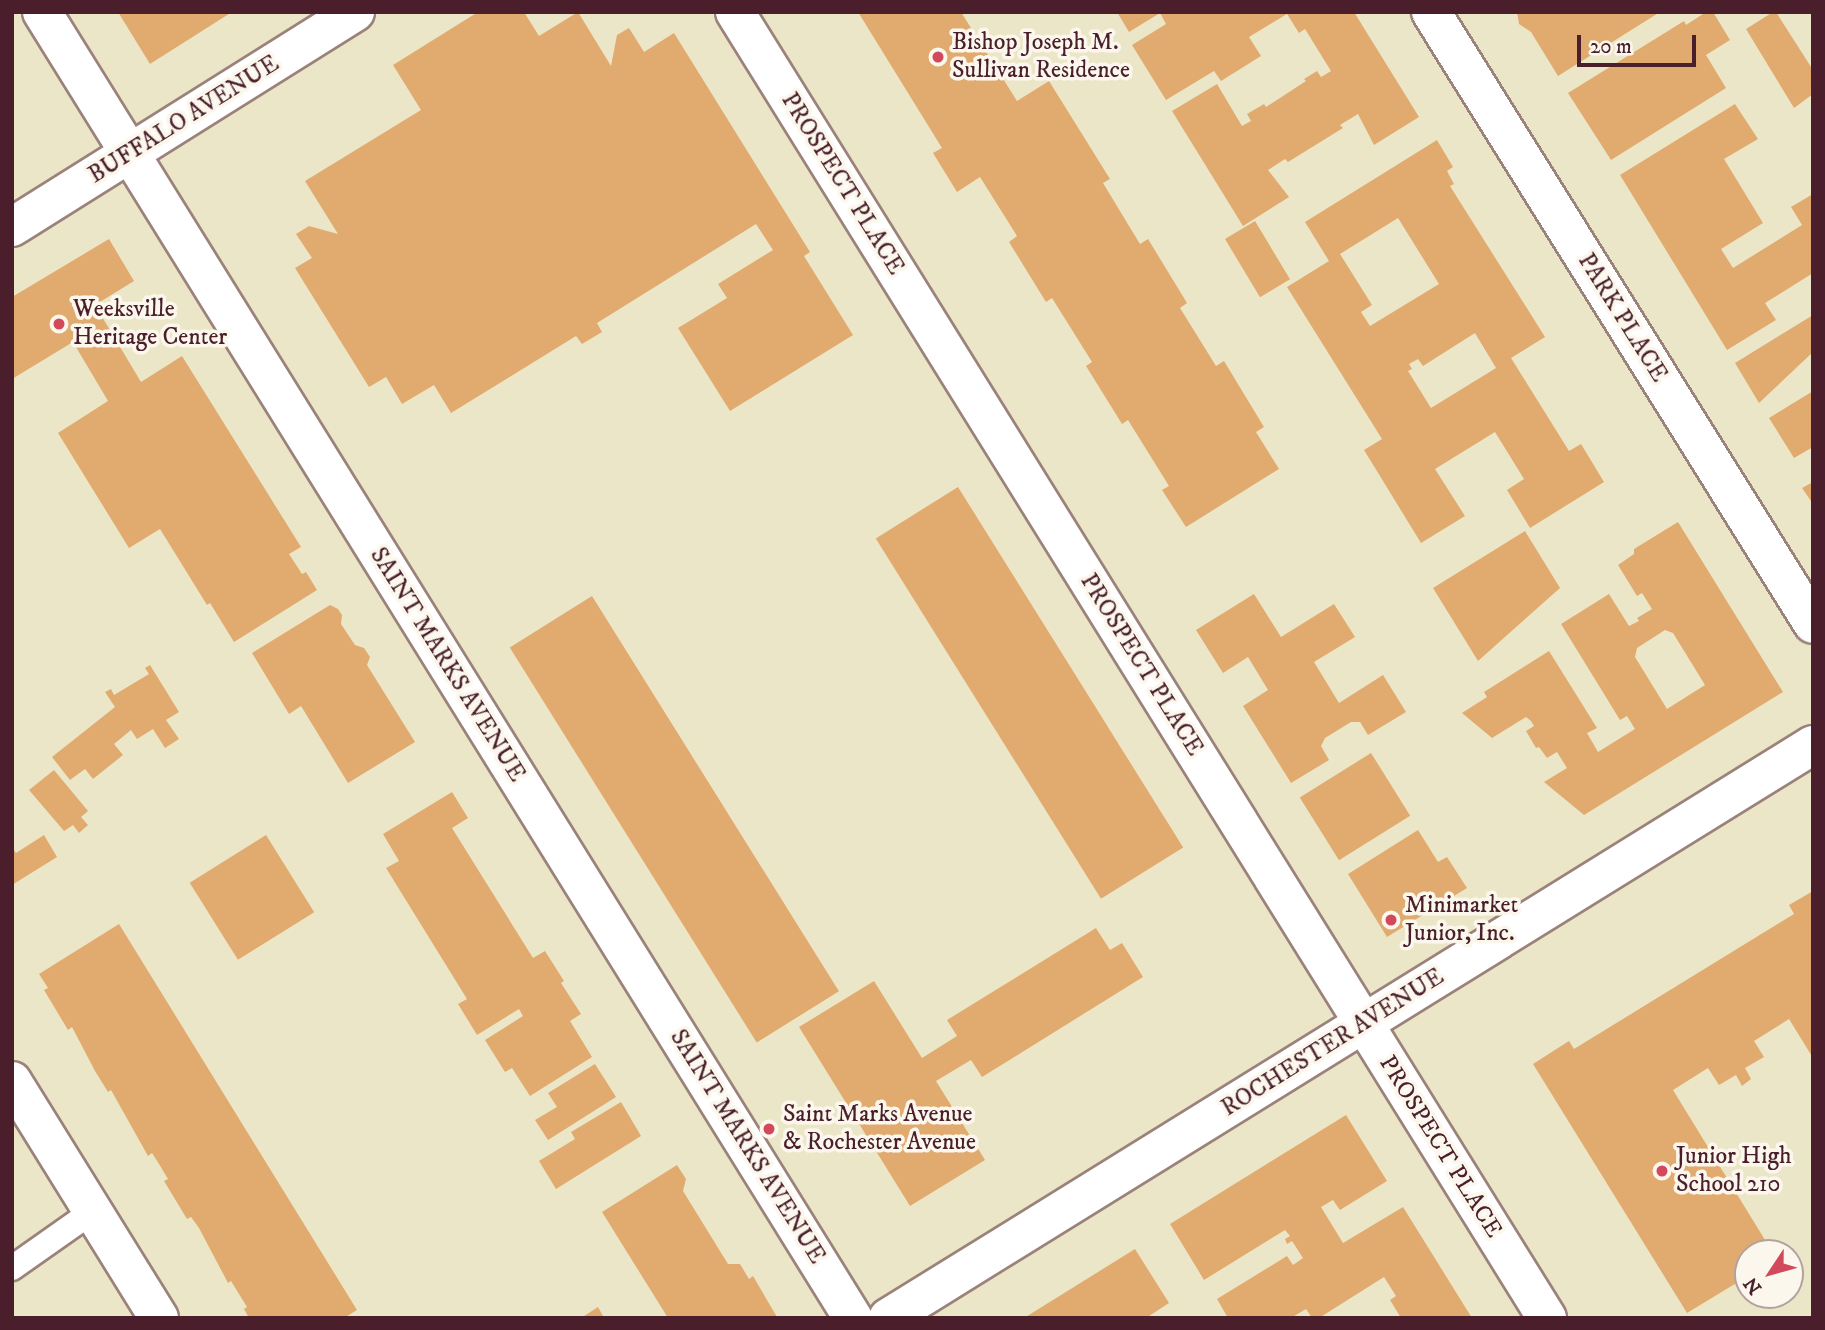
<!DOCTYPE html>
<style>
body{margin:0}
#map{position:relative;width:1825px;height:1330px;overflow:hidden;background:#ece6c8;font-family:"IM FELL DW Pica",serif}
div>[style]{position:absolute}
[style*='--x']{left:calc(var(--x)*1px);top:calc(var(--y)*1px);width:calc(var(--w)*1px);rotate:calc(var(--a)*1deg)}
.building>*{inset:0;background:#e1ab6f;transform-origin:0 0}
.roads{filter:drop-shadow(2px 0 #9b827a) drop-shadow(-2px 0 #9b827a) drop-shadow(0 2px #9b827a) drop-shadow(0 -2px #9b827a)}
.service>*{height:24px;margin:-12px;padding:0 12px;transform-origin:12px;border-radius:12px;background:#fff}
.minor>*{height:38px;margin:-19px;padding:0 19px;transform-origin:19px;border-radius:19px;background:#fff}
.dots>*{width:19px;height:19px;translate:-50% -50%;box-sizing:border-box;border:4px solid #fbf7ec;border-radius:50%}
span{translate:-50% -50%;white-space:nowrap;text-align:center;line-height:1.15;-webkit-text-stroke:7px #fbf7ec;paint-order:stroke}
.poi-label{font-size:24px;color:#4a1f2b}
.left{translate:0 -50%;text-align:left}
.street-label{font-size:24px;color:#4a1f2b}
.frame{position:absolute;inset:0;border:14px solid #4a1f2b;pointer-events:none}
.north{position:absolute;left:1734px;top:1239px;width:70px;height:70px;box-sizing:border-box;background:#fbf7ec;border:2px solid #b4a19f;border-radius:50%;rotate:234deg;font-size:19px;font-weight:700;line-height:28px;text-align:center;color:#4a1f2b}
.north::after{content:'';display:block;margin:auto;width:24px;height:32px;background:#d1495b;clip-path:polygon(50% 0,100% 100%,50% 72%,0 100%)}
.scale{position:absolute;left:1577px;top:35px;width:119px;height:32px;box-sizing:border-box;border:4px solid #4a1f2b;border-top:0;padding-left:9px;font-size:21px;line-height:24px;white-space:nowrap;color:#4a1f2b;-webkit-text-stroke:5px #fbf7ec;paint-order:stroke}
</style>
<div id="map">
<div class="building">
<div style="clip-path:polygon(118px 12px,232px 12px,150px 64px)"></div>
<div style="clip-path:polygon(478px 12px,524px 12px,539px 36px,578px 12px,611px 66px,617px 35px,629px 28px,644px 52px,674px 33px,810px 252px,804px 256px,853px 335px,730px 411px,678px 328px,727px 298px,718px 284px,773px 250px,756px 224px,597px 323px,602px 332px,582px 344px,576px 336px,451px 413px,434px 385px,402px 404px,386px 377px,369px 387px,295px 268px,312px 258px,296px 234px,309px 226px,338px 234px,305px 181px,421px 110px,393px 65px)"></div>
<div style="clip-path:polygon(858px 12px,961px 12px,1017px 101px,1049px 81px,1110px 179px,1103px 183px,1140px 244px,1148px 239px,1187px 303px,1180px 308px,1216px 366px,1224px 361px,1264px 427px,1256px 432px,1279px 469px,1186px 527px,1162px 490px,1169px 486px,1128px 420px,1122px 424px,1086px 366px,1092px 362px,1052px 298px,1046px 302px,1009px 242px,1017px 236px,980px 177px,957px 192px,933px 153px,942px 148px)"></div>
<div style="clip-path:polygon(1117px 12px,1354px 12px,1419px 117px,1374px 145px,1358px 114px,1340px 125px,1343px 128px,1288px 162px,1285px 159px,1268px 170px,1289px 197px,1243px 226px,1172px 111px,1217px 84px,1242px 126px,1251px 121px,1247px 114px,1264px 104px,1266px 107px,1306px 81px,1304px 79px,1317px 71px,1321px 77px,1331px 71px,1305px 29px,1299px 33px,1287px 14px,1249px 37px,1261px 56px,1221px 81px,1214px 71px,1166px 100px,1132px 45px,1166px 24px,1160px 13px,1129px 32px)"></div>
<div style="clip-path:polygon(1517px 12px,1660px 12px,1558px 76px,1531px 32px,1519px 24px)"></div>
<div style="clip-path:polygon(1706px 12px,1713px 12px,1730px 40px,1706px 55px,1726px 88px,1611px 160px,1568px 93px,1684px 21px,1686px 25px)"></div>
<div style="clip-path:polygon(1773px 12px,1776px 12px,1813px 70px,1813px 94px,1794px 108px,1746px 29px)"></div>
<div style="clip-path:polygon(1735px 104px,1758px 139px,1724px 159px,1763px 223px,1721px 249px,1733px 268px,1802px 225px,1791px 207px,1813px 194px,1813px 273px,1765px 303px,1776px 320px,1727px 350px,1620px 175px)"></div>
<div style="clip-path:polygon(evenodd,1437px 140px,1453px 167px,1447px 171px,1454px 184px,1450px 186px,1545px 337px,1511px 358px,1569px 451px,1581px 444px,1604px 482px,1530px 528px,1507px 490px,1524px 479px,1495px 432px,1435px 469px,1465px 516px,1421px 543px,1364px 450px,1382px 439px,1287px 287px,1329px 261px,1305px 222px,1437px 140px,1398px 218px,1439px 284px,1370px 326px,1361px 312px,1372px 305px,1340px 254px,1398px 218px,1437px 140px,1475px 333px,1496px 368px,1431px 408px,1408px 371px,1412px 369px,1409px 364px,1418px 359px,1423px 366px,1475px 333px)"></div>
<div style="left:1255px;top:221px;width:68px;height:35px;rotate:59deg"></div>
<div style="clip-path:polygon(109px 239px,134px 281px,95px 305px,141px 382px,182px 356px,301px 547px,289px 554px,302px 574px,306px 572px,317px 590px,234px 642px,210px 603px,207px 605px,160px 529px,129px 548px,58px 433px,108px 401px,73px 342px,12px 379px,12px 297px)"></div>
<div style="clip-path:polygon(1813px 315px,1813px 352px,1759px 403px,1735px 363px)"></div>
<div style="clip-path:polygon(1813px 391px,1813px 447px,1794px 458px,1769px 418px)"></div>
<div style="clip-path:polygon(1813px 482px,1813px 504px,1802px 488px)"></div>
<div style="left:958px;top:487px;width:425px;height:97px;rotate:58deg"></div>
<div style="clip-path:polygon(evenodd,1678px 522px,1783px 692px,1584px 815px,1544px 782px,1567px 768px,1557px 752px,1547px 758px,1539px 747px,1536px 748px,1526px 731px,1534px 726px,1531px 721px,1526px 717px,1492px 738px,1462px 713px,1487px 697px,1484px 692px,1549px 651px,1597px 728px,1587px 733px,1598px 752px,1635px 729px,1627px 716px,1620px 720px,1561px 624px,1609px 594px,1629px 626px,1639px 621px,1637px 618px,1652px 609px,1642px 593px,1637px 596px,1618px 565px,1634px 554px,1634px 549px,1678px 522px,1665px 630px,1673px 633px,1705px 685px,1667px 709px,1635px 657px,1637px 648px,1665px 630px)"></div>
<div style="clip-path:polygon(1525px 531px,1560px 588px,1478px 661px,1433px 588px)"></div>
<div style="clip-path:polygon(1254px 594px,1281px 637px,1334px 604px,1355px 637px,1314px 662px,1339px 703px,1383px 675px,1406px 712px,1368px 735px,1360px 722px,1351px 722px,1325px 738px,1321px 746px,1329px 760px,1291px 783px,1243px 706px,1268px 690px,1248px 657px,1223px 673px,1196px 630px)"></div>
<div style="left:592px;top:596px;width:466px;height:97px;rotate:58deg"></div>
<div style="clip-path:polygon(330px 605px,338px 609px,342px 615px,341px 624px,355px 645px,364px 648px,370px 657px,367px 665px,415px 742px,348px 783px,301px 706px,289px 714px,252px 653px)"></div>
<div style="clip-path:polygon(150px 665px,179px 712px,166px 720px,179px 739px,165px 748px,153px 729px,137px 739px,131px 730px,114px 744px,123px 755px,93px 779px,85px 769px,70px 780px,52px 757px,115px 707px,105px 692px,111px 689px,114px 695px,149px 674px,145px 668px)"></div>
<div style="left:1371px;top:753px;width:74px;height:84px;rotate:58deg"></div>
<div style="clip-path:polygon(54px 770px,88px 811px,81px 817px,88px 825px,79px 833px,73px 825px,64px 831px,29px 790px)"></div>
<div style="clip-path:polygon(452px 792px,468px 818px,452px 828px,533px 958px,545px 951px,564px 981px,561px 983px,581px 1014px,570px 1021px,592px 1057px,530px 1096px,512px 1068px,505px 1072px,485px 1040px,523px 1016px,519px 1009px,477px 1035px,458px 1004px,467px 999px,386px 868px,399px 861px,383px 834px)"></div>
<div style="clip-path:polygon(1418px 830px,1438px 862px,1447px 857px,1467px 888px,1387px 937px,1348px 874px)"></div>
<div style="clip-path:polygon(44px 835px,57px 857px,12px 885px,12px 847px,16px 853px)"></div>
<div style="left:266px;top:835px;width:91px;height:90px;rotate:58deg"></div>
<div style="clip-path:polygon(1813px 891px,1813px 1058px,1789px 1019px,1754px 1041px,1764px 1057px,1745px 1068px,1751px 1079px,1742px 1086px,1736px 1075px,1719px 1085px,1708px 1068px,1673px 1090px,1773px 1253px,1748px 1253px,1748px 1276px,1687px 1313px,1533px 1064px,1569px 1041px,1574px 1049px,1794px 914px,1789px 905px)"></div>
<div style="clip-path:polygon(119px 924px,357px 1310px,344px 1318px,249px 1318px,244px 1309px,247px 1307px,231px 1281px,228px 1283px,199px 1228px,191px 1217px,187px 1219px,164px 1181px,168px 1179px,159px 1164px,152px 1153px,148px 1156px,111px 1090px,108px 1092px,95px 1071px,72px 1027px,68px 1030px,44px 990px,48px 988px,39px 974px)"></div>
<div style="clip-path:polygon(1096px 928px,1110px 950px,1122px 943px,1143px 977px,982px 1077px,971px 1060px,936px 1081px,985px 1160px,910px 1206px,799px 1027px,874px 981px,922px 1058px,957px 1036px,947px 1020px)"></div>
<div style="clip-path:polygon(595px 1064px,616px 1097px,548px 1140px,535px 1120px,557px 1107px,548px 1093px)"></div>
<div style="clip-path:polygon(621px 1102px,641px 1136px,556px 1189px,539px 1161px,575px 1139px,571px 1132px)"></div>
<div style="clip-path:polygon(1346px 1115px,1387px 1181px,1340px 1210px,1333px 1200px,1321px 1207px,1343px 1243px,1403px 1207px,1472px 1318px,1401px 1318px,1390px 1300px,1396px 1296px,1384px 1277px,1319px 1318px,1312px 1318px,1306px 1309px,1291px 1318px,1228px 1318px,1217px 1299px,1287px 1256px,1293px 1265px,1303px 1258px,1292px 1241px,1287px 1244px,1285px 1239px,1290px 1236px,1285px 1230px,1204px 1280px,1170px 1224px)"></div>
<div style="clip-path:polygon(677px 1165px,686px 1179px,683px 1191px,728px 1264px,740px 1264px,749px 1279px,753px 1276px,777px 1317px,668px 1318px,602px 1212px)"></div>
<div style="clip-path:polygon(1135px 1249px,1169px 1303px,1146px 1318px,1024px 1318px)"></div>
<div style="clip-path:polygon(598px 1307px,604px 1318px,581px 1318px)"></div>
</div>
<div class="roads">
<div class="service">
<div style="--x:12;--y:1268;--w:99;--a:-35.1"></div>
</div>
<div class="minor">
<div style="--x:42;--y:12;--w:1537;--a:58.16"></div>
<div style="--x:735;--y:12;--w:1538;--a:58.13"></div>
<div style="--x:1431;--y:12;--w:721;--a:58.03"></div>
<div style="--x:12;--y:227;--w:405;--a:-32.1"></div>
<div style="--x:12;--y:1081;--w:279;--a:58.2"></div>
<div style="--x:888;--y:1318;--w:1088;--a:-31.78"></div>
</div>
</div>
<div class="dots">
<div style="left:938px;top:57px;background:#d1495b"></div>
<div style="left:59px;top:324px;background:#d1495b"></div>
<div style="left:1391px;top:920px;background:#d1495b"></div>
<div style="left:769px;top:1129px;background:#d1495b"></div>
<div style="left:1662px;top:1171px;background:#d1495b"></div>
</div>
<div class="poi-label">
<span class="left" style="left:952px;top:57px">Bishop Joseph M.<br>Sullivan Residence</span>
<span class="left" style="left:73px;top:324px">Weeksville<br>Heritage Center</span>
<span class="left" style="left:1405px;top:920px">Minimarket<br>Junior, Inc.</span>
<span class="left" style="left:783px;top:1129px">Saint Marks Avenue<br>&amp; Rochester Avenue</span>
<span class="left" style="left:1676px;top:1171px">Junior High<br>School 210</span>
</div>
<div class="street-label">
<span style="left:184px;top:120px;rotate:-32deg">BUFFALO AVENUE</span>
<span style="left:842px;top:184px;rotate:58deg">PROSPECT PLACE</span>
<span style="left:1622px;top:318px;rotate:58deg">PARK PLACE</span>
<span style="left:447px;top:665px;rotate:58deg">SAINT MARKS AVENUE</span>
<span style="left:1141px;top:665px;rotate:58deg">PROSPECT PLACE</span>
<span style="left:1333px;top:1043px;rotate:-32deg">ROCHESTER AVENUE</span>
<span style="left:747px;top:1147px;rotate:58deg">SAINT MARKS AVENUE</span>
<span style="left:1440px;top:1147px;rotate:58deg">PROSPECT PLACE</span>
</div>
<div class="frame"></div>
<div class="north">N</div>
<div class="scale">20 m</div>
</div>
